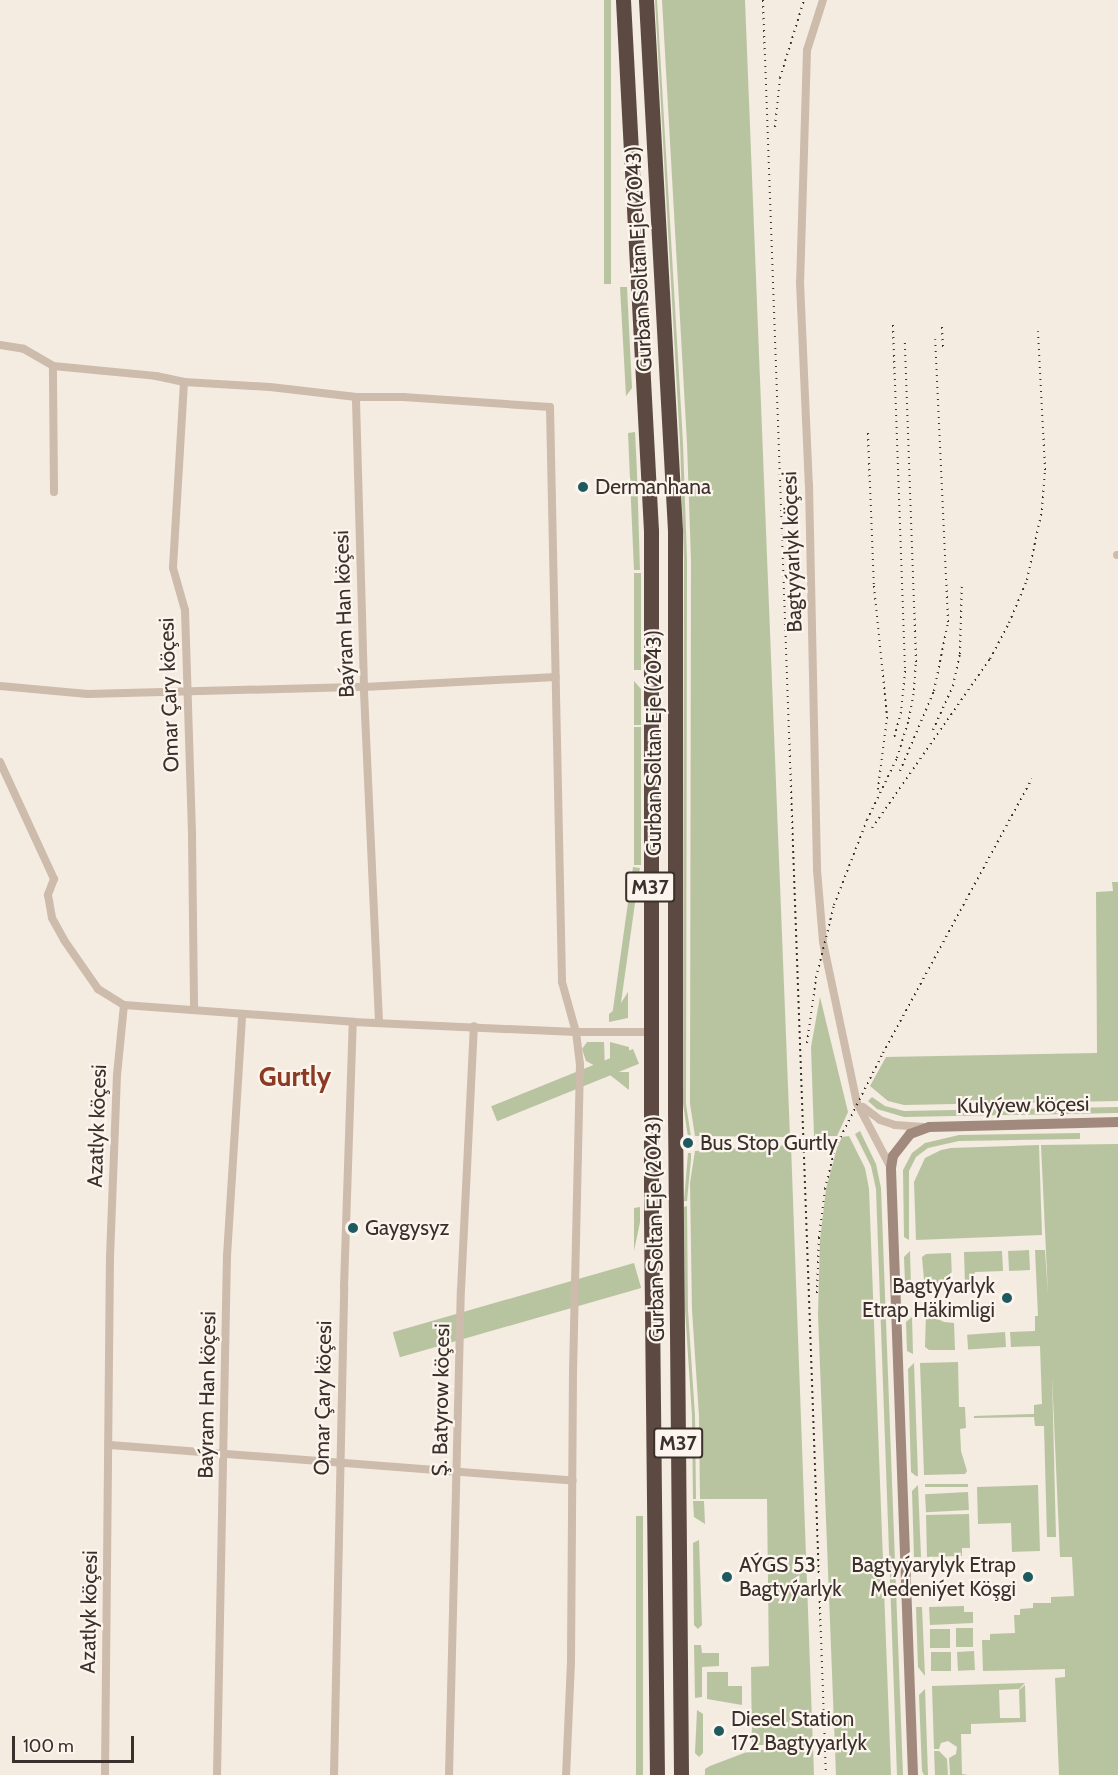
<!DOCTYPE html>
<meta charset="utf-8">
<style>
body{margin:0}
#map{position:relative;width:1118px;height:1775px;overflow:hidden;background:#f4ebe1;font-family:Cabin,sans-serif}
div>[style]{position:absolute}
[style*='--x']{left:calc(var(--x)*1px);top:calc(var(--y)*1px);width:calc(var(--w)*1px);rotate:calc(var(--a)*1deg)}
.green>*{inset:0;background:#b8c4a0;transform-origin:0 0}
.street>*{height:8px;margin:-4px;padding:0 4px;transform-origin:4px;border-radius:4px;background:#cdbbac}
.secondary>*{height:10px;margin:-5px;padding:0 5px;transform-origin:5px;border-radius:5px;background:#a18a7d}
.highway>*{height:15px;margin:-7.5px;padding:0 7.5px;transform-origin:7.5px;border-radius:7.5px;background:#5c4a42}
.rail>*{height:2px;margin-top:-1px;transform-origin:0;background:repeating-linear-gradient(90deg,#3b302b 0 1.5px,transparent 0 6px)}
.dots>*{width:16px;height:16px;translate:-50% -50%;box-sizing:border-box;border:3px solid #fbf5ee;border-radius:50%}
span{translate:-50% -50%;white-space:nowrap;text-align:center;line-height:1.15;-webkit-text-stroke:4.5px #fbf5ee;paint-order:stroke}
.shield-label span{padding:2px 4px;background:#fbf5ee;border:2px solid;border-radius:4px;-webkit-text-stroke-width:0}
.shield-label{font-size:20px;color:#3b302b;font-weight:700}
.street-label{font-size:21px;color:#3b302b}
.poi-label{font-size:21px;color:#3b302b}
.left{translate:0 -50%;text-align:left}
.right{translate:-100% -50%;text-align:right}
.district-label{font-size:27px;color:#8c3b22;font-weight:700}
.scale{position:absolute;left:12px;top:1736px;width:122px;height:27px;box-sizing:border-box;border:3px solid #3b302b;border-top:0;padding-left:8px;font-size:18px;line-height:21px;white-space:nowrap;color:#3b302b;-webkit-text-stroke:4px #fbf5ee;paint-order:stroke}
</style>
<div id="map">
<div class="green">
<div style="left:604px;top:0;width:7px;height:284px"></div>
<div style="clip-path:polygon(655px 0,657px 0,683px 443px,687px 560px,686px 1104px,691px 1137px,688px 1137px,683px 1104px,684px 560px,680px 443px)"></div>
<div style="clip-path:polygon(662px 0,745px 0,790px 1137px,695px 1136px,690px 1104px,691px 560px,687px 443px)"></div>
<div style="clip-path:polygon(620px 287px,627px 287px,632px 388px,626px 396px)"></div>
<div style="clip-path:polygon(635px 432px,637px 472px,640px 570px,634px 570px,628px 433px)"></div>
<div style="left:634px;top:573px;width:7px;height:97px"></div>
<div style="clip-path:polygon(634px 681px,641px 689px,641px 725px,634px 725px)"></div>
<div style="left:634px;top:727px;width:7px;height:138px"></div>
<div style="left:633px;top:867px;width:7px;height:152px;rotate:8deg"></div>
<div style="clip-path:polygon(1112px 882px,1118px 882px,1118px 1101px,904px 1105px,888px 1101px,870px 1086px,886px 1057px,1097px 1053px,1096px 892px,1113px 891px)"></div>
<div style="clip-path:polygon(628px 992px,628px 1018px,609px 1022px,609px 1014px,619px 1006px)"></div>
<div style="clip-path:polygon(820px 997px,848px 1112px,837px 1136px,814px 1136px,811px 1047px)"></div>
<div style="clip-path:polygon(604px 1042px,605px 1071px,586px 1061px,582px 1049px,587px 1042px)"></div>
<div style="clip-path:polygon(610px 1042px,629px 1047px,629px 1067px,610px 1067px)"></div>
<div style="left:633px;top:1049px;width:16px;height:153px;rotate:68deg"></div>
<div style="clip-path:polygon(610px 1072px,629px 1072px,629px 1090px,610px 1075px)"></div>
<div style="clip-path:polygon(872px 1097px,885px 1106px,904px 1111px,1118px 1107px,1118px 1113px,904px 1117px,877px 1109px,868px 1101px)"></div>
<div style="clip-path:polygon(860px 1131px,876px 1164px,881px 1188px,903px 1775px,897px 1775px,876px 1189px,871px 1166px,855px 1134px)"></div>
<div style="clip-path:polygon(1080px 1133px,1080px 1139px,959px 1141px,928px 1148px,916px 1157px,909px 1171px,909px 1240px,904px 1237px,903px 1170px,912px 1153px,925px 1143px,959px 1135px)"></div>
<div style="clip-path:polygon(849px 1136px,865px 1168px,869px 1189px,891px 1775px,836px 1775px,818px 1315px,820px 1240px,826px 1189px,837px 1148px,842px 1137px)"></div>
<div style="clip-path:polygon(1118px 1144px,1118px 1775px,1059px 1775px,1055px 1678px,1065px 1677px,1065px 1669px,983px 1671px,982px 1640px,990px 1640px,990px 1634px,1015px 1633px,1014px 1615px,1020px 1615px,1020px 1609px,1033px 1608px,1033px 1603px,1051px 1603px,1051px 1597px,1074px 1596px,1072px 1557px,1060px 1557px,1052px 1376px,1056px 1537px,1047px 1537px,1044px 1426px,1035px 1426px,1034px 1417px,974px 1418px,974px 1416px,1034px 1414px,1034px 1405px,1042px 1404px,1040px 1346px,1011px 1347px,1010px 1332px,1035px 1331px,1035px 1316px,1038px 1316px,1035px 1250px,1045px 1250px,1048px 1295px,1041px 1145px)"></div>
<div style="clip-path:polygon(791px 1145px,814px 1775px,705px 1775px,705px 1769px,710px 1766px,752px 1750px,766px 1750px,766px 1745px,752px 1745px,751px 1667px,769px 1666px,767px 1499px,700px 1499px,699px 1416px,692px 1310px,690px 1183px,695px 1151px)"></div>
<div style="clip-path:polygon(1039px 1145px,1042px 1235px,916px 1240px,914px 1182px,925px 1158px,941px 1150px,951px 1148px)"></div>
<div style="clip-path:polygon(688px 1153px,691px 1153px,691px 1159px,687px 1201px,684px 1201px)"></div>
<div style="clip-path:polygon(687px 1206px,688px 1310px,695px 1416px,696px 1499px,693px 1499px,692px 1416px,685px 1310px,684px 1207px)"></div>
<div style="clip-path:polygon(640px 1207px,640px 1222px,634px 1251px,634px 1208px)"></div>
<div style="left:1029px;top:1250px;width:20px;height:21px;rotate:87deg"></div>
<div style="clip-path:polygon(910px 1251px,911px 1288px,905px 1282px,904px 1257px)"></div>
<div style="clip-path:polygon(1002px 1251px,1003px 1271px,975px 1272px,974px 1280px,965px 1285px,964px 1252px)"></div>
<div style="clip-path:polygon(951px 1253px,952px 1280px,925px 1291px,922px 1257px,926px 1254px)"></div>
<div style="left:634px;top:1263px;width:26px;height:251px;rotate:74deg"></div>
<div style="clip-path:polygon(926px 1313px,944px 1322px,954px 1323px,955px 1350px,929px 1350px,925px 1347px)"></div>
<div style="clip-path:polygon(912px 1317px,913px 1354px,907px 1351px,906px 1322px)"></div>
<div style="left:1005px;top:1332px;width:15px;height:38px;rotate:86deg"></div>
<div style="clip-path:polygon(958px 1362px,959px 1407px,965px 1407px,966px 1428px,960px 1429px,961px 1451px,967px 1471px,965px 1474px,924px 1475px,920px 1363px)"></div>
<div style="clip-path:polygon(914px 1363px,918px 1476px,916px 1476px,911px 1472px,908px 1369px)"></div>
<div style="left:968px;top:1484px;width:3px;height:43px;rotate:90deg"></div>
<div style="clip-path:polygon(918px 1485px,921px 1557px,914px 1557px,912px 1491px)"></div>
<div style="clip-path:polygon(1038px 1485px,1040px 1551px,1012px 1552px,1011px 1523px,978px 1524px,977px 1487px)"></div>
<div style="left:968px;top:1492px;width:18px;height:43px;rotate:87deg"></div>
<div style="clip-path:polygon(693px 1501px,704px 1501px,705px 1524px,694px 1517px)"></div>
<div style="clip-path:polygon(969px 1514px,970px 1548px,962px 1548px,962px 1556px,927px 1557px,926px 1515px)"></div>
<div style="left:636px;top:1516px;width:7px;height:259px"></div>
<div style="clip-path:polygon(699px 1540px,702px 1625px,698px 1629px,694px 1625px,693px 1543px)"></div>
<div style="clip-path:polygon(964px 1606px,964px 1612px,973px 1612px,973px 1623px,930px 1625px,929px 1607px)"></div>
<div style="clip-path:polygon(916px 1607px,922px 1607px,925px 1676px,918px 1667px)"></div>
<div style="left:956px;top:1628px;width:17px;height:19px"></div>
<div style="left:930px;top:1629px;width:20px;height:19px"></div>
<div style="clip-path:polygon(694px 1645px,701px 1645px,702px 1653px,719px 1653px,719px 1666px,702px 1667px,702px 1697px,695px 1698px)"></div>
<div style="left:974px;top:1651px;width:19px;height:17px;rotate:87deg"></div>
<div style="left:931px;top:1652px;width:20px;height:19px"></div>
<div style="clip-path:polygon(728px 1672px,728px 1686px,742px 1686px,742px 1705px,707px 1699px,707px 1672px)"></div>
<div style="clip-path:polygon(1025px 1683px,1019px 1689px,999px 1690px,1000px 1718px,1020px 1718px,1019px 1690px,1025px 1685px,1026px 1722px,971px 1724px,971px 1734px,961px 1734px,962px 1774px,968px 1775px,950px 1775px,949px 1758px,956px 1754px,957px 1747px,948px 1741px,941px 1743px,939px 1749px,934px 1749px,932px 1686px)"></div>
<div style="clip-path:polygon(925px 1689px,928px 1775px,924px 1775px,922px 1771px,919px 1695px)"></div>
<div style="clip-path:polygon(697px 1710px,703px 1714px,703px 1753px,699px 1757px,695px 1753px)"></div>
<div style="clip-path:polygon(934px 1751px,939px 1751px,947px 1759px,948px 1775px,935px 1775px)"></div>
</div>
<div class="street">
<div style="--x:823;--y:0;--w:52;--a:107.7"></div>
<div style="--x:807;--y:50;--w:232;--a:91.7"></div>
<div style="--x:800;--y:282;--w:203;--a:87.5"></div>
<div style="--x:809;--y:485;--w:385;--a:88.8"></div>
<div style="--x:817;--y:870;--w:72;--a:85.2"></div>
<div style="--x:823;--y:942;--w:165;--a:78.1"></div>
<div style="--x:857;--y:1103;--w:71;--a:62.4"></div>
<div style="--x:0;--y:345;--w:24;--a:9"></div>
<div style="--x:24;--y:349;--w:34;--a:30"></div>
<div style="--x:184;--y:382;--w:186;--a:93.4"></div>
<div style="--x:173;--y:568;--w:44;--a:74.1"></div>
<div style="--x:185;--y:610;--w:227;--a:88.2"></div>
<div style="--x:192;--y:837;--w:172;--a:89.3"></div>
<div style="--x:54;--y:492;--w:126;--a:-90.5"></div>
<div style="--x:53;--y:366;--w:103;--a:5.5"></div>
<div style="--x:156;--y:376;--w:29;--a:12"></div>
<div style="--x:184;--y:382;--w:86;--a:3.3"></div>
<div style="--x:270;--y:387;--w:87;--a:6.6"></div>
<div style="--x:1117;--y:555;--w:1;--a:0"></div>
<div style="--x:0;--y:686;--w:88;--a:5.2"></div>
<div style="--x:88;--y:694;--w:276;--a:-1.5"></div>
<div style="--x:364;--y:687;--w:192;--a:-3"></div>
<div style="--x:0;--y:762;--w:129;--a:65.2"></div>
<div style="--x:54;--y:879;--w:17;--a:111"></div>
<div style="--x:48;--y:895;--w:23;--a:80"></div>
<div style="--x:52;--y:918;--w:25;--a:61"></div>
<div style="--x:64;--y:940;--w:60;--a:55.2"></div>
<div style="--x:98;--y:989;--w:31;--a:32"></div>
<div style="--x:379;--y:1022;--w:335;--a:-92.6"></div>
<div style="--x:364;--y:687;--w:290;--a:-91.6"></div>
<div style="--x:356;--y:397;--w:47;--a:0"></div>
<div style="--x:403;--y:397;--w:147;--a:3.9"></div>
<div style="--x:550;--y:407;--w:575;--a:88.8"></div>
<div style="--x:562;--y:982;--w:52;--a:74.4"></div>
<div style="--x:576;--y:1032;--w:32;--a:83"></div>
<div style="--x:580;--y:1064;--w:309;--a:91.3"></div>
<div style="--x:573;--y:1373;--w:289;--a:90.4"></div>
<div style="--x:571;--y:1662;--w:113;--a:92.5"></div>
<div style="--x:863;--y:1107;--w:21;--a:37"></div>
<div style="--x:880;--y:1120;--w:16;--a:18"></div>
<div style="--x:895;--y:1125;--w:29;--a:4"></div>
<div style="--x:110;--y:1445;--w:464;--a:4.4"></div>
<div style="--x:105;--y:1775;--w:518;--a:-89.45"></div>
<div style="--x:110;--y:1257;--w:182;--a:-87.8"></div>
<div style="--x:117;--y:1075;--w:70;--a:-84.3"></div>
<div style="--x:124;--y:1005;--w:230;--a:4.2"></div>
<div style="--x:353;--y:1022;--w:223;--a:2.6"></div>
<div style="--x:576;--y:1032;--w:74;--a:0"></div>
<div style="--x:217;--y:1775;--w:519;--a:-88.9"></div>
<div style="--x:227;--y:1256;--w:241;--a:-86.4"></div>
<div style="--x:334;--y:1775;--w:488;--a:-88.8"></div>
<div style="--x:344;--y:1287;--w:265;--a:-88.1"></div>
<div style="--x:449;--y:1775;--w:485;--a:-88.6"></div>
<div style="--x:461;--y:1290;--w:264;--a:-87.2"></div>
</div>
<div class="secondary">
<div style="--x:913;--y:1775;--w:607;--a:-92.08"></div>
<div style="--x:891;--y:1168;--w:12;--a:-81"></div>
<div style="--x:893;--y:1156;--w:28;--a:-52"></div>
<div style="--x:910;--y:1134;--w:20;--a:-20"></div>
<div style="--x:929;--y:1127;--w:189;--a:-1.5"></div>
</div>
<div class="highway">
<div style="--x:623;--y:0;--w:532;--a:86.98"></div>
<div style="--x:651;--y:531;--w:685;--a:90"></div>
<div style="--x:651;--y:1216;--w:559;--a:89.39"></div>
<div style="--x:646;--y:0;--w:532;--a:86.87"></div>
<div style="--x:675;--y:531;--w:581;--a:90"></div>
<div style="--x:675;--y:1112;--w:663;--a:89.48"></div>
</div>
<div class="rail">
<div style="--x:763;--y:0;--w:1776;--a:87.97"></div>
<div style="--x:775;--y:127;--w:49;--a:-84.2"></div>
<div style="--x:780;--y:78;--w:82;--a:-72.9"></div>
<div style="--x:893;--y:325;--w:346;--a:88"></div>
<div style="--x:905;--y:671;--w:41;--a:95.6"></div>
<div style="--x:901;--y:712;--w:27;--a:105"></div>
<div style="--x:942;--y:327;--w:22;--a:87"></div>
<div style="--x:868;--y:433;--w:153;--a:87.8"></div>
<div style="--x:874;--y:586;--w:132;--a:84.3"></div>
<div style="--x:887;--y:717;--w:73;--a:97.1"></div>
<div style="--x:933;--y:730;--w:48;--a:-65.6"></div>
<div style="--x:953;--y:686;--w:33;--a:-78"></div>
<div style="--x:960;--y:654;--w:70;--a:-88.4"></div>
<div style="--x:900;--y:771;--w:87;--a:-67"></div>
<div style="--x:934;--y:691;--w:70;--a:-78.5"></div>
<div style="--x:948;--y:622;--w:283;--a:-92.6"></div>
<div style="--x:872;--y:828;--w:206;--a:-55.1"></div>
<div style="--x:990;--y:659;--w:41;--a:-62.2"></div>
<div style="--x:1009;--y:623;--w:47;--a:-67.3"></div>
<div style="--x:1027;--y:580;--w:72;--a:-77.9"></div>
<div style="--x:1042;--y:510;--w:40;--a:-85.7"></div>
<div style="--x:1045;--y:470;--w:139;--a:-92.9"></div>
<div style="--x:807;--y:1043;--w:66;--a:-82.1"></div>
<div style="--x:816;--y:978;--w:75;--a:-76.1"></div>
<div style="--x:834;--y:905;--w:91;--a:-68.8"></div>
<div style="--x:867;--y:820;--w:69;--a:-64.2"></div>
<div style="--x:897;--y:758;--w:41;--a:-72.9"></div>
<div style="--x:909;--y:719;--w:29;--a:-80"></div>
<div style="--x:914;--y:690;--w:28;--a:-86"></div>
<div style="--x:916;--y:662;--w:323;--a:-92"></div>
<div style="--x:817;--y:1293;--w:55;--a:-87.9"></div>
<div style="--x:819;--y:1238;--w:49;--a:-83"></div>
<div style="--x:825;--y:1189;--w:42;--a:-76.3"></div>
<div style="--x:835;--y:1148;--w:106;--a:-63.2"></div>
<div style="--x:883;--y:1053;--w:312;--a:-61.5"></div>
</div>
<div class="dots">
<div style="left:583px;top:487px;background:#1f5a5e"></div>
<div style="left:688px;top:1143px;background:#1f5a5e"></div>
<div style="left:353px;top:1228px;background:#1f5a5e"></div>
<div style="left:1007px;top:1298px;background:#1f5a5e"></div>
<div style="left:727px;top:1577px;background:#1f5a5e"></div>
<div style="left:1028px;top:1577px;background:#1f5a5e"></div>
<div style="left:719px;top:1731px;background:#1f5a5e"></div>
</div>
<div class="shield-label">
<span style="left:650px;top:887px">M37</span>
<span style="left:678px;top:1443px">M37</span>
</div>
<div class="street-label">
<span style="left:639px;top:259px;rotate:-93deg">Gurban Soltan Eje (2043)</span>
<span style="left:792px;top:552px;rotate:-92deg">Bagtyýarlyk köçesi</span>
<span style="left:344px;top:614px;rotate:-92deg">Baýram Han köçesi</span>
<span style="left:169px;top:695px;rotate:-92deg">Omar Çary köçesi</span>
<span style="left:654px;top:743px;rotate:-90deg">Gurban Soltan Eje (2043)</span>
<span style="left:1023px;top:1105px;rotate:-1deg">Kulyýew köçesi</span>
<span style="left:97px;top:1126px;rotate:-88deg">Azatlyk köçesi</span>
<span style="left:655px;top:1229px;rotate:-91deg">Gurban Soltan Eje (2043)</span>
<span style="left:207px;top:1395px;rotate:-89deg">Baýram Han köçesi</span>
<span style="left:323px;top:1398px;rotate:-89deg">Omar Çary köçesi</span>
<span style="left:441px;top:1400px;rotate:-89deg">Ş. Batyrow köçesi</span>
<span style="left:89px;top:1612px;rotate:-89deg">Azatlyk köçesi</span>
</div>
<div class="poi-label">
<span class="left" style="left:595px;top:487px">Dermanhana</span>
<span class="left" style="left:700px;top:1143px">Bus Stop Gurtly</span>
<span class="left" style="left:365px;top:1228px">Gaygysyz</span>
<span class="right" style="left:995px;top:1298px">Bagtyýarlyk<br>Etrap Häkimligi</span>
<span class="left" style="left:739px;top:1577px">AÝGS 53<br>Bagtyýarlyk</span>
<span class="right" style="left:1016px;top:1577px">Bagtyýarylyk Etrap<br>Medeniýet Köşgi</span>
<span class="left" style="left:731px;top:1731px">Diesel Station<br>172 Bagtyyarlyk</span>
</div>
<div class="district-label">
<span style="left:295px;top:1077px">Gurtly</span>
</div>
<div class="scale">100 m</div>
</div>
